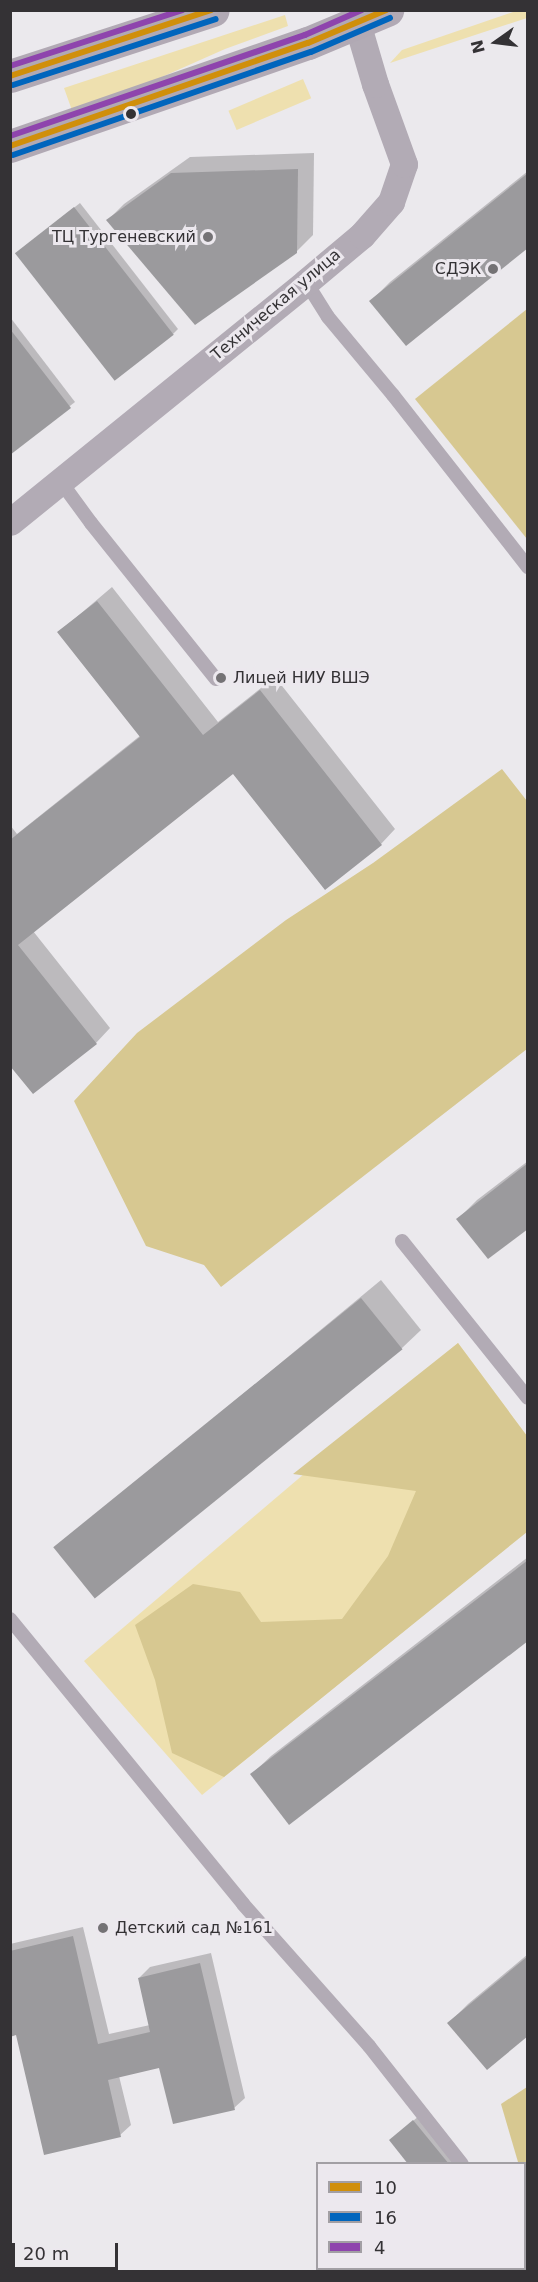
<!DOCTYPE html>
<meta charset="utf-8">
<style>
body{margin:0}
#map{position:relative;width:538px;height:2282px;overflow:hidden;background:#ebe9ed;font-family:"DejaVu Sans",sans-serif}
div>[style]{position:absolute}
[style*='--x']{left:calc(var(--x)*1px);top:calc(var(--y)*1px);width:calc(var(--w)*1px);rotate:calc(var(--a)*1deg)}
.green>*{inset:0;background:#eee0af;transform-origin:0 0}
.forest>*{inset:0;background:#d7c891}
.shadow>*{inset:0;background:#0003}
.building>*{inset:0;background:#9b9a9d;transform-origin:0 0}
.lane>*{height:14px;margin:-7px;padding:0 7px;transform-origin:7px;border-radius:7px;background:#b2abb5}
.street>*{height:27px;margin:-13.5px;padding:0 13.5px;transform-origin:13.5px;border-radius:13.5px;background:#b2abb5}
.secondary>*{height:33px;margin:-16.5px;padding:0 16.5px;transform-origin:16.5px;border-radius:16.5px;background:#b1a9b4}
.bus-1>*{height:6px;margin:-3px;padding:0 3px;transform-origin:3px;border-radius:3px;background:#d08f0b}
.bus-2>*{height:6px;margin:-3px;padding:0 3px;transform-origin:3px;border-radius:3px;background:#0065bd}
.bus-3>*{height:6px;margin:-3px;padding:0 3px;transform-origin:3px;border-radius:3px;background:#8e44ad}
.dots>*{width:16px;height:16px;translate:-50% -50%;box-sizing:border-box;border:3px solid #ece8ee;border-radius:50%}
span{translate:-50% -50%;white-space:nowrap;text-align:center;line-height:1.15;-webkit-text-stroke:6px #ece8ee;paint-order:stroke}
.poi-label{font-size:16px;color:#343235}
.right{translate:-100% -50%;text-align:right}
.left{translate:0 -50%;text-align:left}
.street-label{font-size:16px;color:#343235}
.frame{position:absolute;inset:0;border:12px solid #343235;pointer-events:none}
.legend{position:absolute;left:316px;top:2162px;width:210px;height:108px;box-sizing:border-box;background:#ece8ee;border:2px solid #a29fa4;margin:0;padding:8px 10px;list-style:none;font-size:18px;color:#343235}
.legend li{display:flex;align-items:center;gap:12px;height:30px}
.legend b{width:30px;border:2px solid #a29fa4}
.north{position:absolute;left:466px;top:12px;width:60px;height:60px;-webkit-text-stroke:4px #ece8ee;paint-order:stroke;rotate:256deg;font-size:16px;font-weight:700;line-height:24px;text-align:center;color:#343235}
.north::after{content:'';display:block;margin:auto;width:21px;height:27px;background:#343235;clip-path:polygon(50% 0,100% 100%,50% 72%,0 100%)}
.scale{position:absolute;left:12px;top:2243px;width:106px;height:27px;box-sizing:border-box;border:3px solid #343235;border-top:0;padding-left:8px;font-size:18px;line-height:21px;white-space:nowrap;color:#343235;-webkit-text-stroke:4px #ece8ee;paint-order:stroke}
</style>
<div id="map">
<div class="green">
<div style="clip-path:polygon(516px 11px,527px 11px,527px 18px,390px 63px,402px 50px)"></div>
<div style="clip-path:polygon(285px 15px,288px 26px,225px 49px,74px 116px,64px 88px)"></div>
<div style="left:303px;top:79px;width:21px;height:81px;rotate:67deg"></div>
<div style="clip-path:polygon(458px 1343px,527px 1436px,527px 1531px,202px 1795px,84px 1661px)"></div>
</div>
<div class="forest">
<div style="clip-path:polygon(527px 309px,527px 539px,415px 399px)"></div>
<div style="clip-path:polygon(502px 769px,527px 801px,527px 1049px,221px 1287px,204px 1265px,146px 1246px,74px 1101px,137px 1033px,286px 920px,373px 863px)"></div>
<div style="clip-path:polygon(458px 1343px,527px 1436px,527px 1532px,224px 1777px,172px 1753px,155px 1680px,135px 1625px,193px 1584px,240px 1592px,261px 1622px,342px 1619px,388px 1556px,416px 1491px,293px 1474px)"></div>
<div style="clip-path:polygon(527px 2087px,527px 2164px,518px 2162px,501px 2104px)"></div>
</div>
<div class="shadow">
<div style="clip-path:polygon(314px 153px,313px 235px,296px 252px,108px 220px,124px 204px,190px 157px)"></div>
<div style="clip-path:polygon(528px 171px,528px 246px,371px 301px,390px 282px)"></div>
<div style="clip-path:polygon(80px 203px,178px 329px,173px 334px,23px 248px)"></div>
<div style="clip-path:polygon(10px 317px,75px 402px,10px 453px)"></div>
<div style="clip-path:polygon(112px 587px,218px 722px,275px 677px,395px 829px,381px 844px,234px 771px,33px 931px,110px 1028px,96px 1043px,10px 1063px,10px 825px,17px 834px,141px 735px,59px 632px)"></div>
<div style="clip-path:polygon(528px 1161px,528px 1227px,458px 1219px,477px 1200px)"></div>
<div style="clip-path:polygon(381px 1280px,421px 1330px,402px 1348px,57px 1550px,76px 1532px)"></div>
<div style="clip-path:polygon(528px 1557px,528px 1639px,252px 1774px,271px 1756px)"></div>
<div style="clip-path:polygon(83px 1927px,109px 2034px,150px 2025px,139px 1978px,150px 1967px,211px 1953px,245px 2098px,234px 2108px,161px 2066px,119px 2076px,131px 2125px,120px 2135px,17px 2034px,10px 2035px,10px 1944px)"></div>
<div style="clip-path:polygon(528px 1954px,528px 2034px,449px 2023px,468px 2004px)"></div>
<div style="clip-path:polygon(425px 2111px,468px 2164px,410px 2164px,402px 2130px)"></div>
<div style="clip-path:polygon(524px 2260px,528px 2272px,436px 2272px,440px 2268px,524px 2268px)"></div>
</div>
<div class="building">
<div style="clip-path:polygon(298px 169px,297px 253px,195px 325px,106px 220px,171px 173px)"></div>
<div style="clip-path:polygon(528px 173px,528px 248px,406px 346px,369px 301px)"></div>
<div style="left:74px;top:207px;width:162px;height:75px;rotate:52deg"></div>
<div style="clip-path:polygon(10px 329px,71px 408px,10px 455px)"></div>
<div style="clip-path:polygon(97px 601px,203px 735px,260px 690px,382px 845px,325px 890px,233px 774px,18px 945px,97px 1044px,33px 1094px,10px 1066px,10px 840px,140px 737px,57px 632px)"></div>
<div style="clip-path:polygon(528px 1163px,528px 1229px,488px 1259px,456px 1219px)"></div>
<div style="left:361px;top:1298px;width:66px;height:396px;rotate:51deg"></div>
<div style="clip-path:polygon(528px 1560px,528px 1641px,289px 1825px,250px 1774px)"></div>
<div style="clip-path:polygon(73px 1936px,98px 2044px,150px 2032px,138px 1978px,200px 1963px,235px 2110px,173px 2124px,159px 2068px,108px 2080px,121px 2137px,44px 2155px,16px 2035px,10px 2037px,10px 1951px)"></div>
<div style="clip-path:polygon(528px 1956px,528px 2036px,487px 2070px,447px 2023px)"></div>
<div style="clip-path:polygon(413px 2120px,449px 2164px,408px 2164px,389px 2140px)"></div>
<div style="left:442px;top:2268px;width:60px;height:6px"></div>
</div>
<div class="lane">
<div style="--x:306;--y:282;--w:41;--a:57.8"></div>
<div style="--x:328;--y:317;--w:102;--a:50.2"></div>
<div style="--x:393;--y:395;--w:219;--a:51.9"></div>
<div style="--x:61;--y:482;--w:51;--a:53.8"></div>
<div style="--x:91;--y:523;--w:200;--a:51.3"></div>
<div style="--x:402;--y:1241;--w:201;--a:51.3"></div>
<div style="--x:10;--y:1619;--w:368;--a:50.7"></div>
<div style="--x:243;--y:1904;--w:190;--a:48.4"></div>
<div style="--x:369;--y:2046;--w:150;--a:51.8"></div>
<div style="--x:524;--y:2239;--w:4;--a:14"></div>
</div>
<div class="street">
<div style="--x:10;--y:522;--w:381;--a:-39"></div>
<div style="--x:306;--y:282;--w:73;--a:-40"></div>
<div style="--x:362;--y:235;--w:44;--a:-48.7"></div>
<div style="--x:391;--y:202;--w:40;--a:-71.1"></div>
<div style="--x:404;--y:164;--w:85;--a:-109.9"></div>
<div style="--x:375;--y:84;--w:64;--a:-106.4"></div>
</div>
<div class="secondary">
<div style="--x:10;--y:76;--w:213;--a:-18"></div>
<div style="--x:10;--y:146;--w:315;--a:-19.1"></div>
<div style="--x:308;--y:43;--w:86;--a:-22.7"></div>
</div>
<div class="bus-1">
<div style="--x:10;--y:76;--w:212;--a:-18.2"></div>
<div style="--x:10;--y:146;--w:315;--a:-19.1"></div>
<div style="--x:308;--y:43;--w:85;--a:-22.9"></div>
</div>
<div class="bus-2">
<div style="--x:13;--y:85;--w:213;--a:-18"></div>
<div style="--x:13;--y:155;--w:315;--a:-19.1"></div>
<div style="--x:311;--y:52;--w:86;--a:-23.3"></div>
</div>
<div class="bus-3">
<div style="--x:10;--y:66;--w:181;--a:-18"></div>
<div style="--x:10;--y:136;--w:312;--a:-18.9"></div>
<div style="--x:305;--y:35;--w:62;--a:-23.7"></div>
</div>
<div class="dots">
<div style="left:131px;top:114px;background:#343235"></div>
<div style="left:208px;top:237px;background:#747275"></div>
<div style="left:493px;top:269px;background:#747275"></div>
<div style="left:221px;top:678px;background:#747275"></div>
<div style="left:103px;top:1928px;background:#747275"></div>
</div>
<div class="poi-label">
<span class="right" style="left:196px;top:237px">ТЦ Тургеневский</span>
<span class="right" style="left:481px;top:269px">СДЭК</span>
<span class="left" style="left:233px;top:678px">Лицей НИУ ВШЭ</span>
<span class="left" style="left:115px;top:1928px">Детский сад №161</span>
</div>
<div class="street-label">
<span style="left:276px;top:305px;rotate:-40deg">Техническая улица</span>
</div>
<div class="frame"></div>
<ul class="legend">
<li><b style="height:8px;background:#d08f0b"></b>10</li>
<li><b style="height:8px;background:#0065bd"></b>16</li>
<li><b style="height:8px;background:#8e44ad"></b>4</li>
</ul>
<div class="north">N</div>
<div class="scale">20 m</div>
</div>
